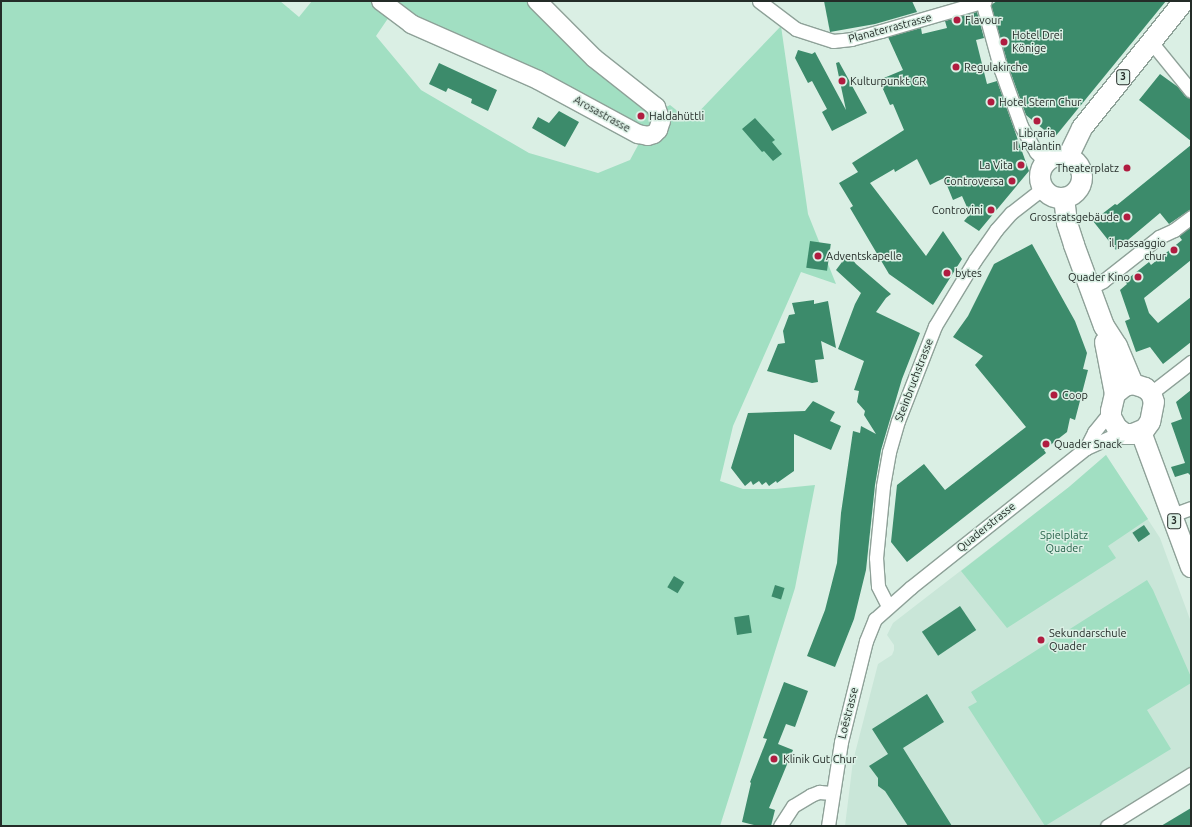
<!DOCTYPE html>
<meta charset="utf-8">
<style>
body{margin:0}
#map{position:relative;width:1192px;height:827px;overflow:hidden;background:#daefe4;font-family:Ubuntu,sans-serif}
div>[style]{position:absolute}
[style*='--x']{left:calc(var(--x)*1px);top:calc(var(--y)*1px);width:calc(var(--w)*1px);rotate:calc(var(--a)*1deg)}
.built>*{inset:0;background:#c9e6d8}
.green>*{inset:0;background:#a1dfc2}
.building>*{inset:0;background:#3c8b6b;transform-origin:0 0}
.roads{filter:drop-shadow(1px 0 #8ea198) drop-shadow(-1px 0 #8ea198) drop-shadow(0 1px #8ea198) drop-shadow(0 -1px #8ea198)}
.street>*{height:13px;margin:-6.5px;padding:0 6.5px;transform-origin:6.5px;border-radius:6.5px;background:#fff}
.secondary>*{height:18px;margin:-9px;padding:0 9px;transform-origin:9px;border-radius:9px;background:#fff}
.primary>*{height:20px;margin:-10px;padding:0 10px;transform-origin:10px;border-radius:10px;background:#fff}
.primary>.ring{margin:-10px;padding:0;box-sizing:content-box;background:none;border:20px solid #fff;border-radius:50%}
.dots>*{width:11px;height:11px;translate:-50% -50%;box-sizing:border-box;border:2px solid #daefe4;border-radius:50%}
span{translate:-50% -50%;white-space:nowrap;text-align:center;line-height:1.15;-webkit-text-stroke:3px #daefe4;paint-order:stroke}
.shield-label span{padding:1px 3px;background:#daefe4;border:1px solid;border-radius:3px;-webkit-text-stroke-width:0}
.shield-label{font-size:10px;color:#242c28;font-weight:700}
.poi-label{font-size:11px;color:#242c28}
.left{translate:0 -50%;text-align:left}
.right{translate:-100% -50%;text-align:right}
.street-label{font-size:11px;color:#242c28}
.park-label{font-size:11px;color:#28634b}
.frame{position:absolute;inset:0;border:2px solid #242c28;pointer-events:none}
</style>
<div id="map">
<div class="built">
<div style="clip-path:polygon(1106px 455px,1160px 538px,1191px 622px,1191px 766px,1112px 815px,1116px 826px,845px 826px,853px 761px,878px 664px,892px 655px,894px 650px,894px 645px,887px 635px,893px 623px,1069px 487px)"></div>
</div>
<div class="green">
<div style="clip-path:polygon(evenodd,1px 1px,280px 1px,299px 17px,312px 1px,537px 1px,659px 111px,670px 105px,690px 121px,781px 26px,808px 214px,836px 284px,801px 272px,733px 426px,720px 481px,743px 489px,775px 489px,815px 485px,795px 588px,720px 826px,1px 826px,1px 1px,393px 11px,643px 136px,630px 160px,598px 173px,529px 153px,421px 90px,376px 36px,393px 11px)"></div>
<div style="clip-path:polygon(1106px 455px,1148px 519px,1108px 546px,1116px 558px,1007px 628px,961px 571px,1069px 487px)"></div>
<div style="clip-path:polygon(1147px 580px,1153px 590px,1191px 677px,1191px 683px,1147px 710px,1171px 749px,1045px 826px,968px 707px,977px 702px,971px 692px)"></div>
</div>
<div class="building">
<div style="clip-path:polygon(824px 1px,912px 1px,917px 12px,875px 24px,830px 32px)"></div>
<div style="clip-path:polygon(997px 1px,1166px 1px,1054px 138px,1026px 115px,1009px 68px,991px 5px)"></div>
<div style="clip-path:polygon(977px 12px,984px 38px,976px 40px,987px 84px,997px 81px,1029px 171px,979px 231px,964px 221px,970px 214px,962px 196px,953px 200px,944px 178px,930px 185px,917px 159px,895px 172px,894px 169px,870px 183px,926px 256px,943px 231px,962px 259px,933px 305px,889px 274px,850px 208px,853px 206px,839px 183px,858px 172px,852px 163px,904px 130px,893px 104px,890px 105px,879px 80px,903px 70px,888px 37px,921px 28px,922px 34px,947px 28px,945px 21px)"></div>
<div style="clip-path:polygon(798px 50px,812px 54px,815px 52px,846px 110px,836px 63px,839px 62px,867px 113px,832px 131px,822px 112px,827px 109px,812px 81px,808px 83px,795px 58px)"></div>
<div style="clip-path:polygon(439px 63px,497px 90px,488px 111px,471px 103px,472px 99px,448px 88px,446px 92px,429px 84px)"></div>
<div style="clip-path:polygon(1160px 74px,1178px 87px,1185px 96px,1191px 99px,1191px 141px,1139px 100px)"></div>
<div style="clip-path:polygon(559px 111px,579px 122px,565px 147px,532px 128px,538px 117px,549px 123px)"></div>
<div style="clip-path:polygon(755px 118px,775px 140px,772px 142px,782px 154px,773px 161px,764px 151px,762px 152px,742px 129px)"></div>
<div style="clip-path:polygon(1191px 145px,1191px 209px,1169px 224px,1160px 213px,1116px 250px,1093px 221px,1115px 204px,1117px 205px)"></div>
<div style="clip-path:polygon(1191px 227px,1191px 260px,1144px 298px,1149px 313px,1158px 323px,1191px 297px,1191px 342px,1163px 364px,1150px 347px,1136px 352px,1125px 321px,1130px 319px,1120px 290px,1127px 284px,1125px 281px,1149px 262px,1151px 265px,1182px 240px,1179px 236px)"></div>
<div style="left:810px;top:241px;width:21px;height:27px;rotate:8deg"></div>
<div style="clip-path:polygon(1032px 244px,1075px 321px,1087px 353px,1083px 369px,1088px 370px,1075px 420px,1070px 418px,1067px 432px,1044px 450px,1046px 453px,907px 562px,891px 542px,897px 485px,924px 464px,945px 490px,1026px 427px,975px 365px,983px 356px,953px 337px,968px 316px,994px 264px)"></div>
<div style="clip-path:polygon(848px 254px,856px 264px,891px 294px,886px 298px,876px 312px,920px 333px,902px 379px,881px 450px,875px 485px,866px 570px,854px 619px,835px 667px,807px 656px,825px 610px,837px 563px,841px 513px,853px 431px,860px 433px,861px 426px,876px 434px,864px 415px,865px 411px,857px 402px,859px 391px,854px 390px,864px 361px,838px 349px,855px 304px,861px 293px,836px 270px)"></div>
<div style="clip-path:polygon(814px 300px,814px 304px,828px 301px,836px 348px,821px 341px,824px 359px,815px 360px,818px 382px,812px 383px,767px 371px,778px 344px,785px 343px,783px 331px,789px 315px,795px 314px,792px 303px)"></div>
<div style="clip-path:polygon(1191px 390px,1191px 476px,1188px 473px,1175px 477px,1171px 467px,1185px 463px,1171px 423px,1182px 419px,1176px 402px)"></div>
<div style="clip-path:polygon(813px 401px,835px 412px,830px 421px,841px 426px,831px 450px,794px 434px,794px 471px,777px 483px,776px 481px,769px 486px,766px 482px,762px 485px,759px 481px,753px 485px,751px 481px,745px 486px,731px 468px,748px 413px,805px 411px)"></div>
<div style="left:1144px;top:525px;width:11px;height:14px;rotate:56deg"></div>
<div style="left:674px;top:576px;width:12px;height:13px;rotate:31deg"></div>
<div style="left:775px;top:585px;width:10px;height:12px;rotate:17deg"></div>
<div style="left:960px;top:606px;width:29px;height:46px;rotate:56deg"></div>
<div style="left:749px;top:615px;width:18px;height:15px;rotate:81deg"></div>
<div style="clip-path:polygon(784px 682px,808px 691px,795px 727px,786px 724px,778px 744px,793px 750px,769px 808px,775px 810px,771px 826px,758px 826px,742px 822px,751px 783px,750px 782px,767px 739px,763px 738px)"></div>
<div style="clip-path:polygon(927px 694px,944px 722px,903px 748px,952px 826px,908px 826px,885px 791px,878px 786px,878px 778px,869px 766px,888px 754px,872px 729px)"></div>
<div style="clip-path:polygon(1191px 808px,1191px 826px,1161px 826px)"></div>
</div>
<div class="roads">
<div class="street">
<div style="--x:759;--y:1;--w:46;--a:37.1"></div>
<div style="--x:796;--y:29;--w:39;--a:18"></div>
<div style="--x:833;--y:41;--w:18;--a:-6"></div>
<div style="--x:851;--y:39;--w:31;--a:-15"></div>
<div style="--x:881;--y:31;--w:108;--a:-16.1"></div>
<div style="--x:982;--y:1;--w:72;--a:74.6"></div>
<div style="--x:1001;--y:70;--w:59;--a:70.3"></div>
<div style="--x:1021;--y:126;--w:30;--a:60"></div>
<div style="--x:1036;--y:152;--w:13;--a:48"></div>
<div style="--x:1151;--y:42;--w:63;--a:50.8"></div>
<div style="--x:1090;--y:288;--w:15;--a:-28"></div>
<div style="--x:1103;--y:281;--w:71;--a:-38.2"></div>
<div style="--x:1159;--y:237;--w:17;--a:-25"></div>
<div style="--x:1174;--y:230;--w:21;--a:-37"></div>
<div style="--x:1151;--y:393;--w:51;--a:-37.8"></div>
<div style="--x:1086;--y:448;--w:18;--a:-63"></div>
<div style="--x:1094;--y:432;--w:27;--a:-51"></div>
<div style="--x:1172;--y:515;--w:20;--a:-20"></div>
<div style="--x:888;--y:606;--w:22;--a:-117"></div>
<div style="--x:878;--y:586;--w:28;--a:-94"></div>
<div style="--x:876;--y:558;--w:72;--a:-84.4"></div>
<div style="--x:883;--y:486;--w:35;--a:-80"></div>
<div style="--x:889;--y:452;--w:32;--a:-74"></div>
<div style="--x:898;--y:421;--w:102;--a:-68.7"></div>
<div style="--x:935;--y:326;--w:77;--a:-58.8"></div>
<div style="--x:975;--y:260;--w:37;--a:-55"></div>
<div style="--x:996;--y:230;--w:23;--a:-49"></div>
<div style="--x:1011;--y:213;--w:41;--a:-38"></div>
<div style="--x:780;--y:826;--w:24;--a:-57"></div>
<div style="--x:793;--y:806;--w:21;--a:-31"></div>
<div style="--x:811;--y:795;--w:9;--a:-21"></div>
<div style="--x:819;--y:792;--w:13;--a:4"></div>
<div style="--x:828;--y:826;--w:85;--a:-81.2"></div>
<div style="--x:841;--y:742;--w:104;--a:-76.1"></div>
<div style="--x:866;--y:641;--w:24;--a:-68"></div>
<div style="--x:875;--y:619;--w:47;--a:-41.5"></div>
<div style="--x:910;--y:588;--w:225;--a:-38.5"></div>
<div style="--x:1086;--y:448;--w:39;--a:-24"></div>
<div style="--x:1107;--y:826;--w:99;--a:-31.8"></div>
</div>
<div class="secondary">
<div style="--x:381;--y:1;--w:38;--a:37"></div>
<div style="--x:411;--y:24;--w:139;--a:23.8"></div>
<div style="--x:538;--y:80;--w:114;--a:28.4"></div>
<div style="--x:638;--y:134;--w:10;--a:11"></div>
<div style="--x:648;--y:136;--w:6;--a:-18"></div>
<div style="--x:654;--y:134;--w:6;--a:-45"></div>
<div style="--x:658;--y:130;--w:9;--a:-72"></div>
<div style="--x:661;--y:121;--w:15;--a:-110"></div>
<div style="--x:656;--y:107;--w:79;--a:-141.7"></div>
<div style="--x:594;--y:58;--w:81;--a:-135"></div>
</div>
<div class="primary">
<div class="ring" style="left:1040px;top:156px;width:22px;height:22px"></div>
<div style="--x:1068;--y:157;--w:32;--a:-64"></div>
<div style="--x:1082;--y:128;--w:163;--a:-51.2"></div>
<div style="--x:1064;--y:198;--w:25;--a:83"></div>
<div style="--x:1067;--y:223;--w:23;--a:72"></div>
<div style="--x:1074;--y:245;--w:86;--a:69.7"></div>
<div style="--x:1104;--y:326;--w:24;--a:57"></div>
<div style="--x:1117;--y:346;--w:41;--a:67.2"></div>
<div style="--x:1105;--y:342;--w:53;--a:79.1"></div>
<div style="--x:1133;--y:384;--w:13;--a:18"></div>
<div style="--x:1145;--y:388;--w:8;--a:40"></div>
<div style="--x:1151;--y:393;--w:9;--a:72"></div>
<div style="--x:1154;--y:402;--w:20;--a:101"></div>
<div style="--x:1150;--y:422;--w:9;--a:126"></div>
<div style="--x:1145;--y:429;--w:13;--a:157"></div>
<div style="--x:1133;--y:434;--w:8;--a:180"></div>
<div style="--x:1125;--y:434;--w:10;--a:-143"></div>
<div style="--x:1117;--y:428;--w:13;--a:-119"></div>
<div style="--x:1111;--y:417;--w:6;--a:-90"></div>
<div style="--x:1111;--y:411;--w:17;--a:-77"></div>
<div style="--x:1115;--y:394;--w:13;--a:-39"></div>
<div style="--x:1125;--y:386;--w:8;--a:-14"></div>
<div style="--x:1141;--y:432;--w:144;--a:69.7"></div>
</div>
</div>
<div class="dots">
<div style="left:957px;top:20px;background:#b01c40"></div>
<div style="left:1004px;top:42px;background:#b01c40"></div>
<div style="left:956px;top:67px;background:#b01c40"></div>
<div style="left:842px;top:81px;background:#b01c40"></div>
<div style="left:991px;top:102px;background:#b01c40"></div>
<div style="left:641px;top:116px;background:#b01c40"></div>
<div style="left:1037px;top:121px;background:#b01c40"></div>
<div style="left:1021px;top:165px;background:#b01c40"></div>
<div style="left:1127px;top:168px;background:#b01c40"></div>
<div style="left:1012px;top:181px;background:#b01c40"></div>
<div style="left:991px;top:210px;background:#b01c40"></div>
<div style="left:1127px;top:217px;background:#b01c40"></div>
<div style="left:1174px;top:250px;background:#b01c40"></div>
<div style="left:818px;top:256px;background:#b01c40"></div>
<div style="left:947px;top:273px;background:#b01c40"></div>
<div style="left:1138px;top:277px;background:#b01c40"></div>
<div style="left:1054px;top:395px;background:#b01c40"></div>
<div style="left:1046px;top:444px;background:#b01c40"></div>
<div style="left:1041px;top:640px;background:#b01c40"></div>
<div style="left:774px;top:759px;background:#b01c40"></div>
</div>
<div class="shield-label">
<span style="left:1123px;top:77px">3</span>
<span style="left:1174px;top:521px">3</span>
</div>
<div class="poi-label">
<span class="left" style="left:965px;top:20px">Flavour</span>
<span class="left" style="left:1012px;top:42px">Hotel Drei<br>Könige</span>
<span class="left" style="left:964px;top:67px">Regulakirche</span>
<span class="left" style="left:850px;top:81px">Kulturpunkt GR</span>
<span class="left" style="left:999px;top:102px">Hotel Stern Chur</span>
<span class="left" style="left:649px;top:116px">Haldahüttli</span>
<span style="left:1037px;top:140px">Libraria<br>Il Palantin</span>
<span class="right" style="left:1013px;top:165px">La Vita</span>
<span class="right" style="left:1119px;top:168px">Theaterplatz</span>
<span class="right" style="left:1004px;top:181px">Controversa</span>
<span class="right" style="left:983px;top:210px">Controvini</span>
<span class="right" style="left:1119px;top:217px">Grossratsgebäude</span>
<span class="right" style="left:1166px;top:250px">il passaggio<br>chur</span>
<span class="left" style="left:826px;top:256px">Adventskapelle</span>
<span class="left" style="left:955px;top:273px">bytes</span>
<span class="right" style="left:1130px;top:277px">Quader Kino</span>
<span class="left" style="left:1062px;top:395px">Coop</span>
<span class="left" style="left:1054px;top:444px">Quader Snack</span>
<span class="left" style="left:1049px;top:640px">Sekundarschule<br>Quader</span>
<span class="left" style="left:783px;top:759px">Klinik Gut Chur</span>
</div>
<div class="street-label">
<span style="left:890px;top:28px;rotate:-15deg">Planaterrastrasse</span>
<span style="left:602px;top:114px;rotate:29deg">Arosastrasse</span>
<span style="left:914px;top:380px;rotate:-69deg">Steinbruchstrasse</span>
<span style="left:986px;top:527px;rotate:-39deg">Quaderstrasse</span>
<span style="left:848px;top:713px;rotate:-76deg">Loëstrasse</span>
</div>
<div class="park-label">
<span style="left:1064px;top:542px">Spielplatz<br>Quader</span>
</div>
<div class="frame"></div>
</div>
